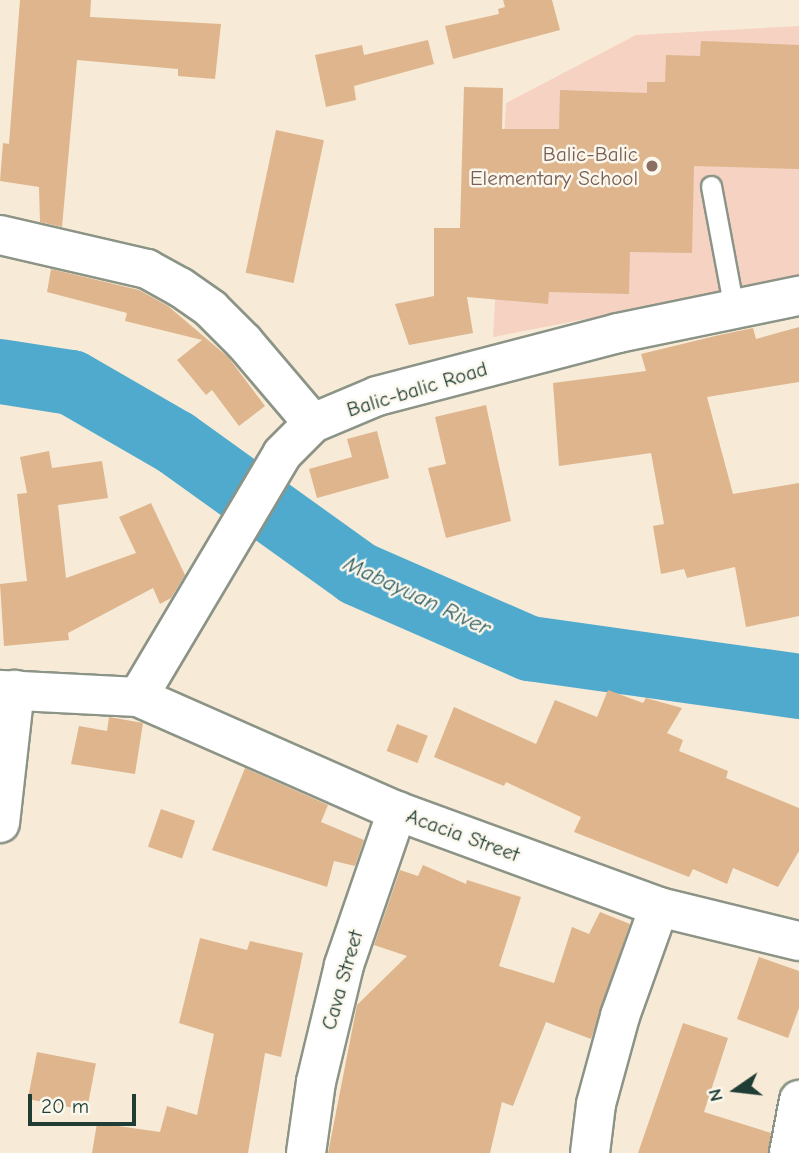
<!DOCTYPE html>
<style>
body{margin:0}
#map{position:relative;width:799px;height:1153px;overflow:hidden;background:#f7ebd7;font-family:"Comic Neue",sans-serif}
div>[style]{position:absolute}
[style*='--x']{left:calc(var(--x)*1px);top:calc(var(--y)*1px);width:calc(var(--w)*1px);rotate:calc(var(--a)*1deg)}
.built>*{inset:0;background:#f6d2c3}
.river>*{height:65px;margin:-32.5px;padding:0 32.5px;transform-origin:32.5px;border-radius:32.5px;background:#50aacd}
.building>*{inset:0;background:#deb58d;transform-origin:0 0}
.roads{filter:drop-shadow(2px 0 #8b9486) drop-shadow(-2px 0 #8b9486) drop-shadow(0 2px #8b9486) drop-shadow(0 -2px #8b9486)}
.lane>*{height:19px;margin:-9.5px;padding:0 9.5px;transform-origin:9.5px;border-radius:9.5px;background:#fff}
.street>*{height:38px;margin:-19px;padding:0 19px;transform-origin:19px;border-radius:19px;background:#fff}
.secondary>*{height:38px;margin:-19px;padding:0 19px;transform-origin:19px;border-radius:19px;background:#fff}
.dots>*{width:19px;height:19px;translate:-50% -50%;box-sizing:border-box;border:4px solid #fbf7ec;border-radius:50%}
span{translate:-50% -50%;white-space:nowrap;text-align:center;line-height:1.15;-webkit-text-stroke:5px #fbf7ec;paint-order:stroke}
.education-label{font-size:21px;color:#785e54}
.right{translate:-100% -50%;text-align:right}
.street-label{font-size:21px;color:#1f3d34}
.water-label{font-size:23px;color:#2e5e62;font-style:italic}
.north{position:absolute;left:701px;top:1055px;width:70px;height:70px;-webkit-text-stroke:5px #fbf7ec;paint-order:stroke;rotate:256deg;font-size:19px;font-weight:700;line-height:28px;text-align:center;color:#1f3d34}
.north::after{content:'';display:block;margin:auto;width:24px;height:32px;background:#1f3d34;clip-path:polygon(50% 0,100% 100%,50% 72%,0 100%)}
.scale{position:absolute;left:28px;top:1094px;width:108px;height:32px;box-sizing:border-box;border:4px solid #1f3d34;border-top:0;padding-left:9px;font-size:21px;line-height:24px;white-space:nowrap;color:#1f3d34;-webkit-text-stroke:5px #fbf7ec;paint-order:stroke}
</style>
<div id="map">
<div class="built">
<div style="clip-path:polygon(799px 26px,799px 278px,493px 337px,506px 103px,636px 35px)"></div>
</div>
<div class="river">
<div style="--x:0;--y:371;--w:72;--a:8.8"></div>
<div style="--x:71;--y:382;--w:120;--a:30"></div>
<div style="--x:175;--y:442;--w:224;--a:35.7"></div>
<div style="--x:357;--y:573;--w:188;--a:23.6"></div>
<div style="--x:529;--y:648;--w:273;--a:8"></div>
</div>
<div class="building">
<div style="clip-path:polygon(20px 0,91px 0,90px 17px,221px 24px,215px 79px,178px 76px,178px 69px,77px 60px,62px 227px,40px 222px,39px 187px,0 181px,3px 143px,9px 144px)"></div>
<div style="clip-path:polygon(503px 0,552px 0,560px 30px,453px 59px,445px 26px,499px 14px,498px 9px,505px 7px)"></div>
<div style="clip-path:polygon(428px 40px,434px 64px,354px 86px,356px 100px,326px 107px,315px 55px,362px 45px,364px 55px)"></div>
<div style="clip-path:polygon(701px 41px,799px 45px,799px 169px,694px 166px,692px 253px,630px 252px,629px 294px,549px 292px,548px 304px,467px 297px,473px 333px,409px 345px,395px 304px,434px 296px,434px 228px,460px 228px,464px 87px,503px 88px,502px 129px,559px 129px,560px 90px,647px 93px,647px 82px,665px 82px,666px 55px,700px 56px)"></div>
<div style="left:276px;top:130px;width:49px;height:146px;rotate:12deg"></div>
<div style="clip-path:polygon(51px 269px,139px 290px,168px 306px,228px 357px,265px 406px,239px 426px,212px 390px,206px 395px,177px 360px,202px 340px,125px 321px,127px 313px,47px 292px)"></div>
<div style="clip-path:polygon(799px 327px,799px 382px,707px 397px,733px 494px,799px 483px,799px 616px,746px 627px,735px 567px,687px 578px,684px 569px,661px 574px,653px 526px,664px 524px,651px 453px,559px 466px,553px 383px,646px 371px,641px 354px,715px 336px,753px 328px,756px 339px)"></div>
<div style="clip-path:polygon(486px 405px,511px 521px,446px 538px,428px 468px,446px 464px,435px 417px)"></div>
<div style="clip-path:polygon(377px 431px,389px 478px,317px 498px,309px 469px,352px 457px,347px 439px)"></div>
<div style="clip-path:polygon(49px 451px,52px 468px,102px 461px,108px 498px,58px 505px,66px 578px,136px 553px,119px 517px,151px 503px,185px 575px,171px 598px,160px 604px,153px 588px,68px 633px,69px 640px,4px 646px,0 584px,27px 581px,17px 494px,27px 493px,20px 457px)"></div>
<div style="clip-path:polygon(608px 690px,643px 703px,646px 698px,682px 708px,667px 733px,683px 740px,679px 751px,728px 771px,726px 778px,799px 808px,799px 851px,778px 887px,733px 868px,727px 884px,693px 869px,689px 877px,574px 832px,581px 817px,506px 782px,504px 786px,434px 757px,454px 707px,536px 744px,555px 700px,597px 717px)"></div>
<div style="clip-path:polygon(109px 717px,143px 723px,135px 774px,71px 764px,79px 726px,107px 731px)"></div>
<div style="left:397px;top:724px;width:33px;height:29px;rotate:21deg"></div>
<div style="clip-path:polygon(245px 768px,328px 805px,321px 822px,364px 840px,355px 866px,334px 861px,327px 887px,212px 850px)"></div>
<div style="left:161px;top:809px;width:36px;height:40px;rotate:19deg"></div>
<div style="clip-path:polygon(423px 865px,466px 884px,467px 880px,521px 897px,499px 966px,554px 983px,572px 927px,589px 934px,600px 912px,630px 924px,591px 1039px,546px 1022px,513px 1106px,502px 1102px,490px 1153px,328px 1153px,357px 1005px,407px 956px,374px 945px,400px 870px,418px 876px)"></div>
<div style="clip-path:polygon(200px 938px,247px 950px,250px 941px,303px 953px,281px 1057px,265px 1053px,248px 1153px,92px 1153px,97px 1123px,160px 1132px,167px 1106px,197px 1115px,214px 1034px,179px 1023px)"></div>
<div style="clip-path:polygon(759px 957px,799px 971px,799px 1008px,788px 1038px,737px 1019px)"></div>
<div style="clip-path:polygon(683px 1023px,728px 1038px,704px 1112px,771px 1133px,768px 1153px,638px 1153px)"></div>
<div style="left:37px;top:1052px;width:60px;height:48px;rotate:11deg"></div>
</div>
<div class="roads">
<div class="lane">
<div style="--x:711;--y:186;--w:125;--a:79.4"></div>
</div>
<div class="street">
<div style="--x:0;--y:235;--w:151;--a:13"></div>
<div style="--x:147;--y:269;--w:38;--a:29"></div>
<div style="--x:180;--y:287;--w:38;--a:35"></div>
<div style="--x:211;--y:309;--w:47;--a:45"></div>
<div style="--x:244;--y:342;--w:106;--a:49.6"></div>
<div style="--x:306;--y:1153;--w:72;--a:-82"></div>
<div style="--x:316;--y:1082;--w:120;--a:-76.5"></div>
<div style="--x:344;--y:965;--w:163;--a:-71"></div>
<div style="--x:590;--y:1153;--w:49;--a:-83"></div>
<div style="--x:596;--y:1104;--w:91;--a:-74.7"></div>
<div style="--x:620;--y:1016;--w:116;--a:-70.3"></div>
<div style="--x:789;--y:1153;--w:54;--a:-79.3"></div>
</div>
<div class="secondary">
<div style="--x:0;--y:690;--w:138;--a:2.9"></div>
<div style="--x:138;--y:697;--w:283;--a:23.8"></div>
<div style="--x:397;--y:811;--w:279;--a:20.1"></div>
<div style="--x:659;--y:907;--w:144;--a:13.7"></div>
<div style="--x:138;--y:697;--w:282;--a:-59.3"></div>
<div style="--x:282;--y:454;--w:44;--a:-45"></div>
<div style="--x:313;--y:423;--w:69;--a:-22.9"></div>
<div style="--x:377;--y:396;--w:249;--a:-14.6"></div>
<div style="--x:618;--y:333;--w:185;--a:-11.6"></div>
<div style="--x:0;--y:823;--w:134;--a:-83.6"></div>
</div>
</div>
<div class="dots">
<div style="left:652px;top:166px;background:#8d6e63"></div>
</div>
<div class="education-label">
<span class="right" style="left:638px;top:166px">Balic-Balic<br>Elementary School</span>
</div>
<div class="street-label">
<span style="left:417px;top:389px;rotate:-17deg">Balic-balic Road</span>
<span style="left:463px;top:835px;rotate:20deg">Acacia Street</span>
<span style="left:342px;top:980px;rotate:-74deg">Cava Street</span>
</div>
<div class="water-label">
<span style="left:417px;top:596px;rotate:25deg">Mabayuan River</span>
</div>
<div class="north">N</div>
<div class="scale">20 m</div>
</div>
